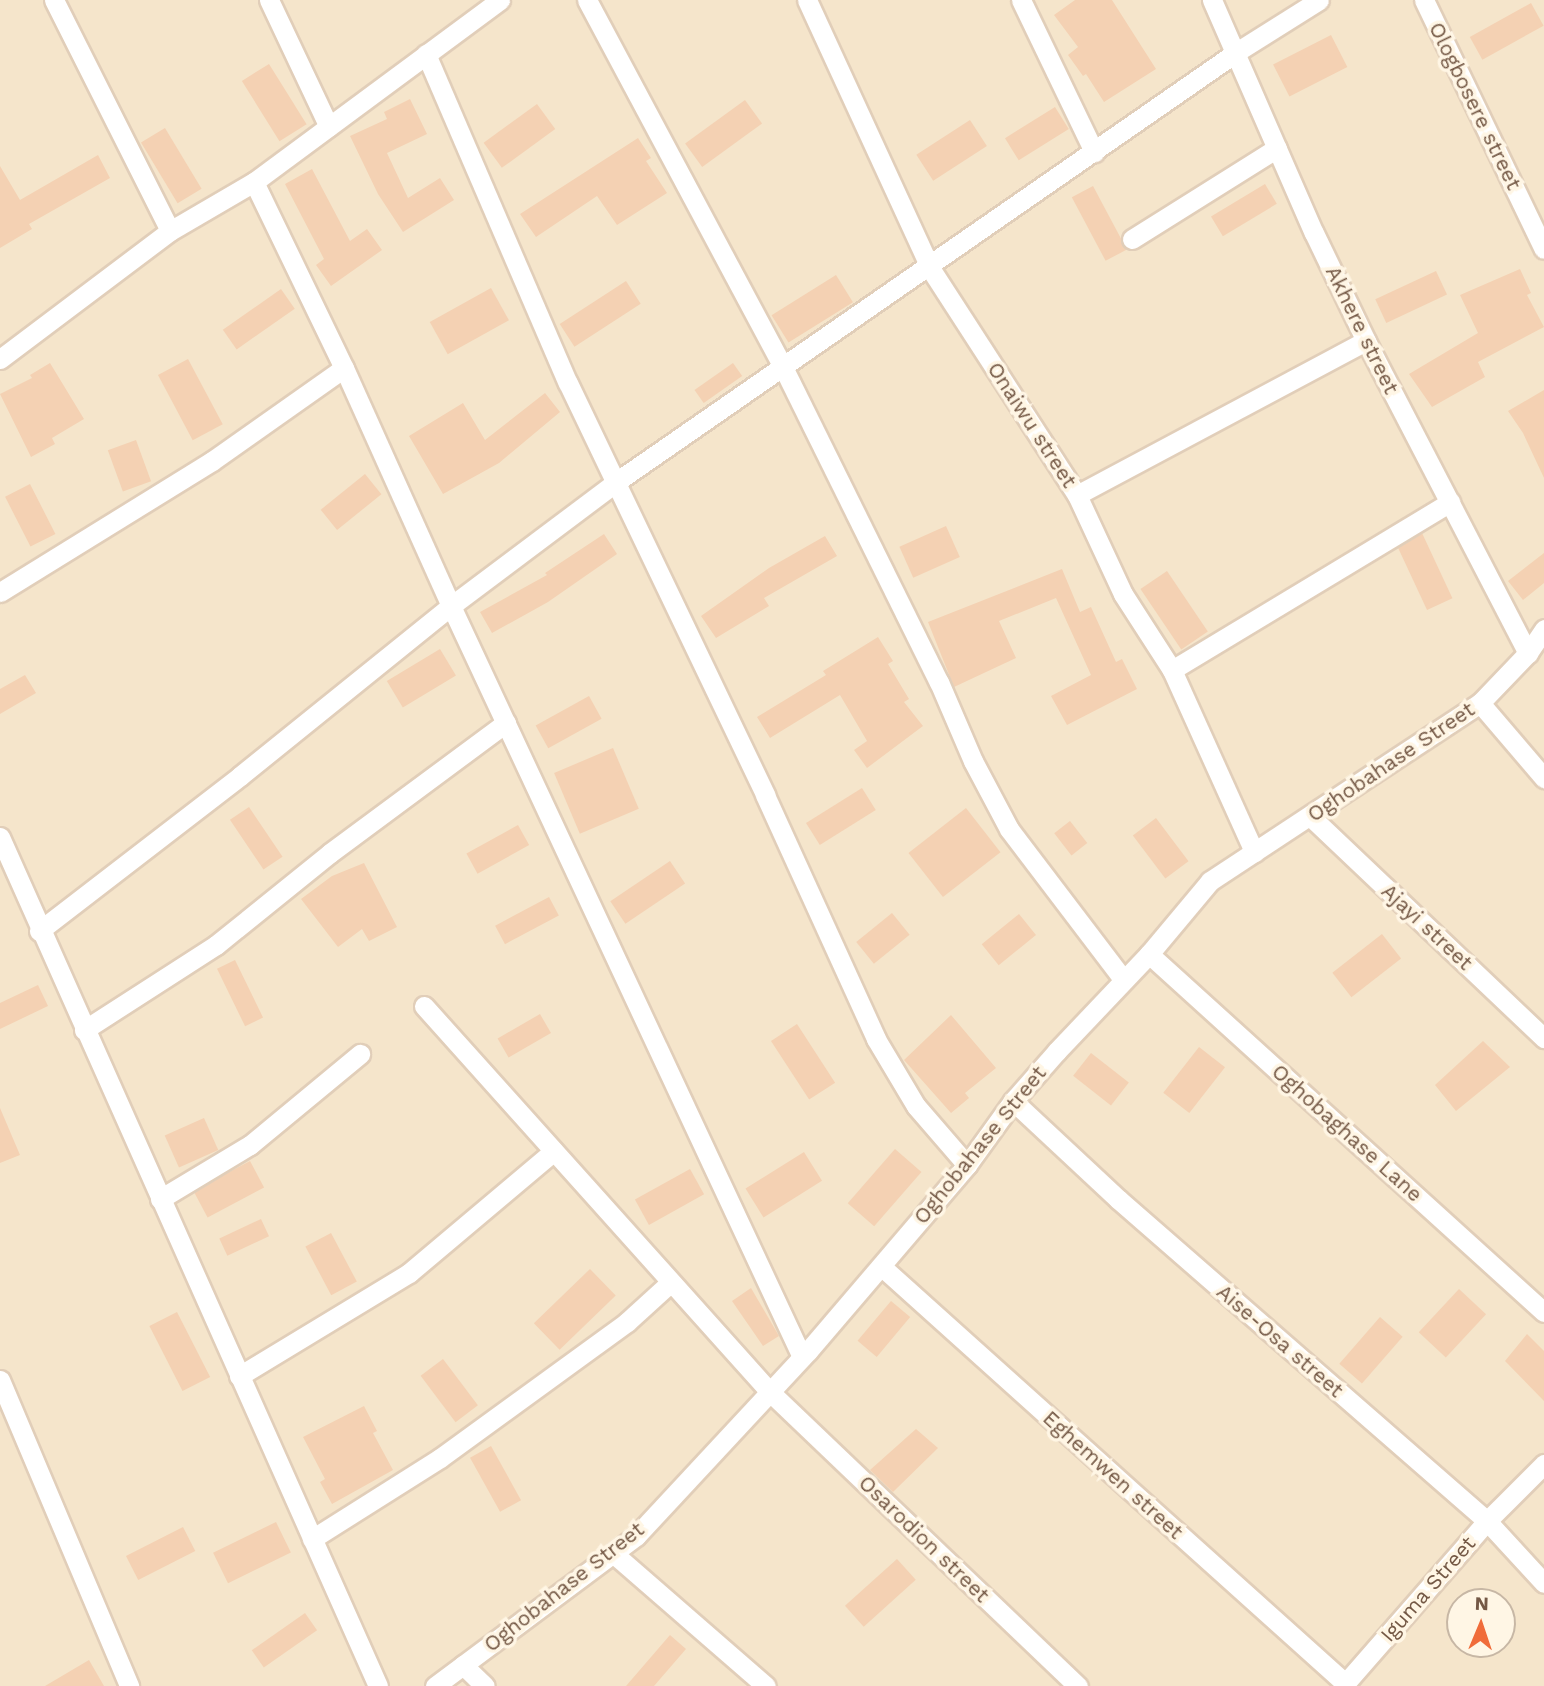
<!DOCTYPE html>
<style>
body{margin:0}
#map{position:relative;width:1544px;height:1686px;overflow:hidden;background:#fdf3dd;font-family:"Work Sans",sans-serif}
div>[style]{position:absolute}
[style*='--x']{left:calc(var(--x)*1px);top:calc(var(--y)*1px);width:calc(var(--w)*1px);rotate:calc(var(--a)*1deg)}
.residential>*{inset:0;background:#f5e5cb}
.building>*{inset:0;background:#f4d1b3;transform-origin:0 0}
.roads{filter:drop-shadow(2px 0 #e1ceb9) drop-shadow(-2px 0 #e1ceb9) drop-shadow(0 2px #e1ceb9) drop-shadow(0 -2px #e1ceb9)}
.street>*{height:19px;margin:-9.5px;padding:0 9.5px;transform-origin:9.5px;border-radius:9.5px;background:#fff}
span{translate:-50% -50%;white-space:nowrap;text-align:center;line-height:1.15;-webkit-text-stroke:7px #fff6e5;paint-order:stroke}
.street-label{font-size:21px;color:#745845}
.north{position:absolute;left:1446px;top:1588px;width:70px;height:70px;box-sizing:border-box;background:#fff6e5;border:2px solid #c7b7a5;border-radius:50%;rotate:2deg;font-size:19px;font-weight:700;line-height:28px;text-align:center;color:#745845}
.north::after{content:'';display:block;margin:auto;width:24px;height:32px;background:#f06c3a;clip-path:polygon(50% 0,100% 100%,50% 72%,0 100%)}
</style>
<div id="map">
<div class="residential">
<div style="clip-path:polygon(evenodd,0 0,1544px 0,1544px 1686px,0 1686px,0 0,1460px 1602px,1502px 1602px,1502px 1644px,1460px 1644px,1460px 1602px)"></div>
</div>
<div class="building">
<div style="clip-path:polygon(1075px 0,1112px 0,1156px 69px,1104px 102px,1086px 74px,1083px 76px,1068px 55px,1078px 47px,1054px 15px)"></div>
<div style="left:1531px;top:3px;width:26px;height:70px;rotate:61deg"></div>
<div style="left:1331px;top:35px;width:36px;height:65px;rotate:63deg"></div>
<div style="left:269px;top:64px;width:71px;height:32px;rotate:58deg"></div>
<div style="clip-path:polygon(410px 99px,427px 134px,387px 153px,408px 198px,440px 178px,454px 200px,403px 232px,378px 194px,350px 136px,387px 119px,384px 112px)"></div>
<div style="left:745px;top:100px;width:29px;height:74px;rotate:54deg"></div>
<div style="left:537px;top:104px;width:31px;height:66px;rotate:54deg"></div>
<div style="left:1055px;top:107px;width:26px;height:59px;rotate:58deg"></div>
<div style="left:970px;top:120px;width:31px;height:64px;rotate:57deg"></div>
<div style="left:165px;top:128px;width:71px;height:28px;rotate:59deg"></div>
<div style="clip-path:polygon(638px 138px,651px 158px,646px 161px,667px 193px,617px 225px,597px 196px,536px 237px,520px 214px)"></div>
<div style="clip-path:polygon(98px 155px,110px 178px,29px 224px,32px 229px,0 248px,0 166px,20px 200px)"></div>
<div style="clip-path:polygon(312px 169px,350px 241px,367px 229px,382px 250px,331px 286px,316px 265px,324px 259px,285px 184px)"></div>
<div style="left:1265px;top:184px;width:23px;height:63px;rotate:59deg"></div>
<div style="left:1093px;top:186px;width:72px;height:24px;rotate:62deg"></div>
<div style="clip-path:polygon(1520px 269px,1531px 293px,1527px 295px,1544px 327px,1478px 362px,1485px 377px,1432px 407px,1409px 374px,1478px 333px,1460px 295px)"></div>
<div style="left:1436px;top:271px;width:26px;height:67px;rotate:65deg"></div>
<div style="left:836px;top:275px;width:32px;height:76px;rotate:58deg"></div>
<div style="left:626px;top:281px;width:27px;height:79px;rotate:57deg"></div>
<div style="left:491px;top:288px;width:37px;height:70px;rotate:61deg"></div>
<div style="left:281px;top:289px;width:24px;height:71px;rotate:55deg"></div>
<div style="left:188px;top:359px;width:74px;height:34px;rotate:62deg"></div>
<div style="clip-path:polygon(50px 363px,84px 419px,52px 438px,55px 444px,31px 457px,0 394px,32px 378px,30px 375px)"></div>
<div style="left:733px;top:363px;width:16px;height:47px;rotate:55deg"></div>
<div style="clip-path:polygon(1544px 390px,1544px 478px,1523px 433px,1508px 411px)"></div>
<div style="clip-path:polygon(545px 393px,560px 412px,499px 463px,443px 494px,409px 436px,463px 403px,485px 440px)"></div>
<div style="left:136px;top:440px;width:44px;height:30px;rotate:70deg"></div>
<div style="left:365px;top:474px;width:26px;height:57px;rotate:51deg"></div>
<div style="left:30px;top:484px;width:56px;height:28px;rotate:63deg"></div>
<div style="left:946px;top:526px;width:34px;height:51px;rotate:66deg"></div>
<div style="left:1422px;top:533px;width:72px;height:28px;rotate:65deg"></div>
<div style="clip-path:polygon(604px 534px,617px 554px,548px 602px,492px 633px,480px 612px,547px 575px,545px 573px)"></div>
<div style="clip-path:polygon(825px 536px,837px 556px,764px 598px,769px 606px,716px 638px,701px 616px,769px 568px)"></div>
<div style="clip-path:polygon(1544px 553px,1544px 583px,1523px 600px,1508px 581px)"></div>
<div style="clip-path:polygon(1062px 569px,1080px 612px,1091px 607px,1116px 662px,1122px 659px,1137px 689px,1067px 725px,1051px 696px,1091px 675px,1056px 598px,999px 621px,1016px 658px,954px 687px,928px 622px)"></div>
<div style="left:1167px;top:571px;width:73px;height:32px;rotate:56deg"></div>
<div style="clip-path:polygon(878px 637px,893px 661px,888px 664px,909px 699px,904px 702px,923px 726px,867px 768px,854px 750px,867px 741px,840px 695px,770px 738px,757px 717px,826px 675px,823px 671px)"></div>
<div style="left:440px;top:649px;width:31px;height:62px;rotate:59deg"></div>
<div style="clip-path:polygon(25px 675px,36px 693px,0 714px,0 689px)"></div>
<div style="left:589px;top:696px;width:26px;height:61px;rotate:61deg"></div>
<div style="left:613px;top:748px;width:66px;height:64px;rotate:67deg"></div>
<div style="left:862px;top:788px;width:26px;height:66px;rotate:58deg"></div>
<div style="left:249px;top:807px;width:60px;height:23px;rotate:56deg"></div>
<div style="left:966px;top:808px;width:56px;height:73px;rotate:52deg"></div>
<div style="left:1156px;top:818px;width:54px;height:29px;rotate:53deg"></div>
<div style="left:1070px;top:821px;width:28px;height:20px;rotate:52deg"></div>
<div style="left:518px;top:825px;width:23px;height:59px;rotate:61deg"></div>
<div style="left:670px;top:861px;width:27px;height:72px;rotate:56deg"></div>
<div style="clip-path:polygon(364px 863px,397px 927px,369px 941px,362px 929px,338px 947px,301px 899px,332px 876px)"></div>
<div style="left:549px;top:897px;width:21px;height:61px;rotate:62deg"></div>
<div style="left:892px;top:913px;width:28px;height:46px;rotate:51deg"></div>
<div style="left:1019px;top:914px;width:27px;height:48px;rotate:51deg"></div>
<div style="left:1382px;top:934px;width:31px;height:63px;rotate:52deg"></div>
<div style="left:235px;top:960px;width:64px;height:20px;rotate:64deg"></div>
<div style="clip-path:polygon(38px 985px,48px 1006px,0 1029px,0 1003px)"></div>
<div style="left:540px;top:1014px;width:22px;height:49px;rotate:60deg"></div>
<div style="clip-path:polygon(951px 1015px,996px 1068px,965px 1093px,969px 1098px,951px 1113px,904px 1060px)"></div>
<div style="left:797px;top:1024px;width:70px;height:31px;rotate:57deg"></div>
<div style="clip-path:polygon(1483px 1041px,1510px 1067px,1456px 1111px,1435px 1085px)"></div>
<div style="left:1199px;top:1047px;width:33px;height:58px;rotate:38deg"></div>
<div style="left:1091px;top:1053px;width:48px;height:29px;rotate:38deg"></div>
<div style="clip-path:polygon(0 1108px,20px 1155px,0 1163px)"></div>
<div style="left:204px;top:1118px;width:35px;height:43px;rotate:66deg"></div>
<div style="left:895px;top:1149px;width:35px;height:72px;rotate:41deg"></div>
<div style="left:804px;top:1152px;width:34px;height:69px;rotate:58deg"></div>
<div style="left:250px;top:1161px;width:30px;height:64px;rotate:62deg"></div>
<div style="left:690px;top:1169px;width:29px;height:63px;rotate:61deg"></div>
<div style="left:261px;top:1219px;width:19px;height:46px;rotate:65deg"></div>
<div style="left:331px;top:1233px;width:55px;height:29px;rotate:62deg"></div>
<div style="left:590px;top:1269px;width:37px;height:78px;rotate:46deg"></div>
<div style="clip-path:polygon(751px 1288px,779px 1336px,763px 1346px,732px 1301px)"></div>
<div style="left:1459px;top:1289px;width:37px;height:59px;rotate:43deg"></div>
<div style="left:891px;top:1301px;width:25px;height:52px;rotate:40deg"></div>
<div style="left:177px;top:1312px;width:73px;height:31px;rotate:63deg"></div>
<div style="left:1380px;top:1317px;width:30px;height:62px;rotate:41deg"></div>
<div style="clip-path:polygon(1527px 1334px,1544px 1351px,1544px 1401px,1505px 1361px)"></div>
<div style="left:443px;top:1359px;width:58px;height:28px;rotate:53deg"></div>
<div style="clip-path:polygon(364px 1406px,377px 1431px,373px 1433px,393px 1470px,332px 1504px,320px 1482px,325px 1479px,303px 1437px)"></div>
<div style="clip-path:polygon(916px 1429px,938px 1448px,893px 1492px,870px 1470px)"></div>
<div style="left:491px;top:1446px;width:62px;height:24px;rotate:61deg"></div>
<div style="left:276px;top:1522px;width:34px;height:70px;rotate:64deg"></div>
<div style="left:183px;top:1527px;width:27px;height:64px;rotate:63deg"></div>
<div style="left:897px;top:1559px;width:28px;height:70px;rotate:48deg"></div>
<div style="left:305px;top:1613px;width:21px;height:65px;rotate:55deg"></div>
<div style="clip-path:polygon(670px 1635px,686px 1649px,654px 1686px,626px 1686px)"></div>
<div style="clip-path:polygon(89px 1660px,104px 1686px,45px 1686px)"></div>
</div>
<div class="roads">
<div class="street">
<div style="--x:54;--y:0;--w:258;--a:63.3"></div>
<div style="--x:269;--y:0;--w:140;--a:64.7"></div>
<div style="--x:587;--y:0;--w:416;--a:61.9"></div>
<div style="--x:783;--y:367;--w:352;--a:63.7"></div>
<div style="--x:939;--y:682;--w:86;--a:66.7"></div>
<div style="--x:973;--y:761;--w:77;--a:62.1"></div>
<div style="--x:1009;--y:829;--w:188;--a:52.8"></div>
<div style="--x:807;--y:0;--w:295;--a:65.3"></div>
<div style="--x:930;--y:268;--w:270;--a:57.1"></div>
<div style="--x:1077;--y:495;--w:109;--a:65.1"></div>
<div style="--x:1123;--y:594;--w:90;--a:57.2"></div>
<div style="--x:1172;--y:670;--w:200;--a:65.7"></div>
<div style="--x:1021;--y:0;--w:169;--a:64.3"></div>
<div style="--x:1212;--y:0;--w:254;--a:66.4"></div>
<div style="--x:1314;--y:233;--w:120;--a:64.3"></div>
<div style="--x:1366;--y:341;--w:352;--a:62.6"></div>
<div style="--x:1424;--y:0;--w:276;--a:64.3"></div>
<div style="--x:426;--y:54;--w:358;--a:66.7"></div>
<div style="--x:568;--y:383;--w:457;--a:64.4"></div>
<div style="--x:765;--y:795;--w:268;--a:65.5"></div>
<div style="--x:876;--y:1039;--w:78;--a:59.2"></div>
<div style="--x:916;--y:1106;--w:78;--a:49.2"></div>
<div style="--x:254;--y:182;--w:207;--a:64.2"></div>
<div style="--x:344;--y:368;--w:261;--a:65.8"></div>
<div style="--x:451;--y:606;--w:829;--a:64.95"></div>
<div style="--x:1132;--y:239;--w:171;--a:-32.1"></div>
<div style="--x:0;--y:359;--w:213;--a:-37"></div>
<div style="--x:170;--y:231;--w:97;--a:-30.3"></div>
<div style="--x:254;--y:182;--w:306;--a:-36.5"></div>
<div style="--x:1077;--y:495;--w:327;--a:-28.1"></div>
<div style="--x:0;--y:592;--w:249;--a:-31.7"></div>
<div style="--x:212;--y:461;--w:161;--a:-35.2"></div>
<div style="--x:1172;--y:670;--w:325;--a:-31.1"></div>
<div style="--x:1480;--y:703;--w:99;--a:49.5"></div>
<div style="--x:1310;--y:816;--w:323;--a:43.5"></div>
<div style="--x:0;--y:837;--w:929;--a:66"></div>
<div style="--x:39;--y:931;--w:254;--a:-37.6"></div>
<div style="--x:240;--y:776;--w:271;--a:-38.9"></div>
<div style="--x:451;--y:606;--w:206;--a:-36.9"></div>
<div style="--x:616;--y:482;--w:753;--a:-34.72"></div>
<div style="--x:1235;--y:53;--w:99;--a:-32.2"></div>
<div style="--x:1149;--y:954;--w:533;--a:42.19"></div>
<div style="--x:424;--y:1006;--w:518;--a:48.13"></div>
<div style="--x:770;--y:1392;--w:426;--a:43.7"></div>
<div style="--x:84;--y:1030;--w:157;--a:-32.8"></div>
<div style="--x:216;--y:945;--w:146;--a:-38.9"></div>
<div style="--x:330;--y:853;--w:219;--a:-36.5"></div>
<div style="--x:1013;--y:1101;--w:144;--a:43"></div>
<div style="--x:1118;--y:1199;--w:490;--a:41.1"></div>
<div style="--x:1487;--y:1521;--w:84;--a:47.4"></div>
<div style="--x:160;--y:1199;--w:105;--a:-31"></div>
<div style="--x:250;--y:1145;--w:143;--a:-39.6"></div>
<div style="--x:881;--y:1266;--w:624;--a:41.95"></div>
<div style="--x:239;--y:1376;--w:199;--a:-31.2"></div>
<div style="--x:409;--y:1273;--w:189;--a:-40.1"></div>
<div style="--x:0;--y:1380;--w:332;--a:67.1"></div>
<div style="--x:312;--y:1539;--w:151;--a:-32.3"></div>
<div style="--x:440;--y:1458;--w:231;--a:-36"></div>
<div style="--x:627;--y:1322;--w:59;--a:-42.3"></div>
<div style="--x:614;--y:1554;--w:201;--a:41"></div>
<div style="--x:463;--y:1665;--w:30;--a:44"></div>
<div style="--x:435;--y:1686;--w:251;--a:-36.7"></div>
<div style="--x:636;--y:1536;--w:253;--a:-47.1"></div>
<div style="--x:808;--y:1351;--w:245;--a:-49.5"></div>
<div style="--x:967;--y:1165;--w:79;--a:-54.3"></div>
<div style="--x:1013;--y:1101;--w:67;--a:-48.7"></div>
<div style="--x:1057;--y:1051;--w:134;--a:-46.5"></div>
<div style="--x:1149;--y:954;--w:95;--a:-50.1"></div>
<div style="--x:1210;--y:881;--w:323;--a:-33.4"></div>
<div style="--x:1480;--y:703;--w:69;--a:-46.2"></div>
<div style="--x:1528;--y:653;--w:29;--a:-56"></div>
<div style="--x:1343;--y:1686;--w:219;--a:-48.9"></div>
<div style="--x:1487;--y:1521;--w:81;--a:-45"></div>
</div>
</div>
<div class="street-label">
<span style="left:1475px;top:106px;rotate:64deg">Ologbosere street</span>
<span style="left:1362px;top:330px;rotate:64deg">Akhere street</span>
<span style="left:1032px;top:425px;rotate:57deg">Onaiwu street</span>
<span style="left:1391px;top:762px;rotate:-34deg">Oghobahase Street</span>
<span style="left:1427px;top:927px;rotate:43deg">Ajayi street</span>
<span style="left:1347px;top:1133px;rotate:42deg">Oghobaghase Lane</span>
<span style="left:980px;top:1145px;rotate:-51deg">Oghobahase Street</span>
<span style="left:1280px;top:1341px;rotate:41deg">Aise-Osa street</span>
<span style="left:1113px;top:1475px;rotate:42deg">Eghemwen street</span>
<span style="left:924px;top:1539px;rotate:44deg">Osarodion street</span>
<span style="left:564px;top:1587px;rotate:-38deg">Oghobahase Street</span>
<span style="left:1428px;top:1589px;rotate:-49deg">Iguma Street</span>
</div>
<div class="north">N</div>
</div>
